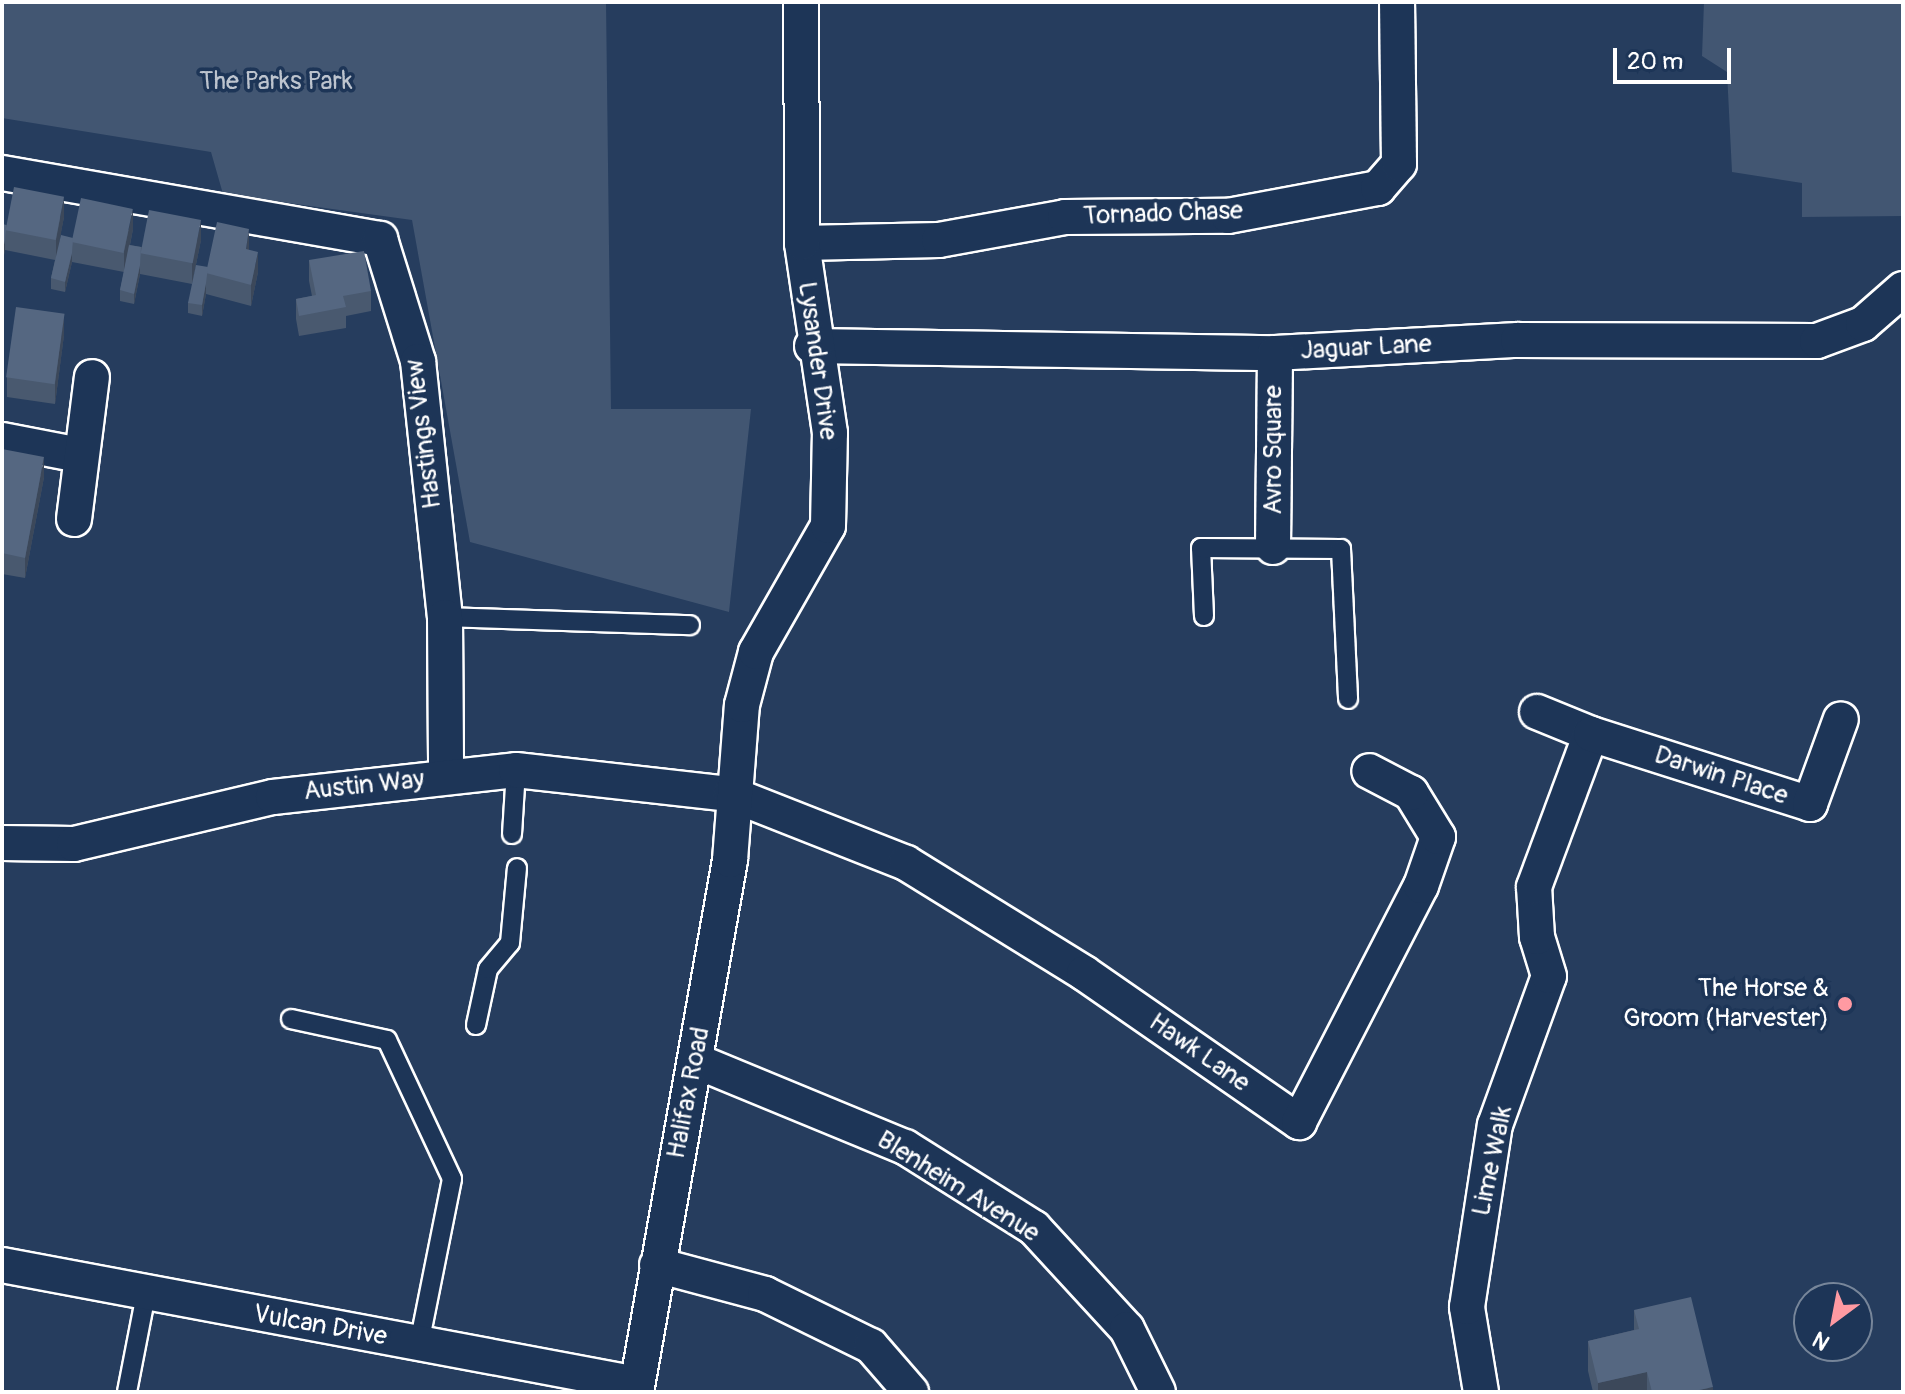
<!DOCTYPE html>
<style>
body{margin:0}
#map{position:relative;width:1905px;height:1394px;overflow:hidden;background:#263d5e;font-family:Pangolin,sans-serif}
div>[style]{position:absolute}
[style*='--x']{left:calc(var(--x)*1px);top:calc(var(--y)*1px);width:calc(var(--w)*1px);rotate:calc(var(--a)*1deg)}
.green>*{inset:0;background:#425672}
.roads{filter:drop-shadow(2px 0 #fff) drop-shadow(-2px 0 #fff) drop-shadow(0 2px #fff) drop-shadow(0 -2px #fff)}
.service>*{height:18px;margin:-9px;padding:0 9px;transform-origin:9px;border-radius:9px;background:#1d3557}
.minor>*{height:34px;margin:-17px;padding:0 17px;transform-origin:17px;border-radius:17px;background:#1d3557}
.wall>*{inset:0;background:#49596f}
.shaded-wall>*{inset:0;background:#3c485a}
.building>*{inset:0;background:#556781;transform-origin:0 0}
.dots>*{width:22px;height:22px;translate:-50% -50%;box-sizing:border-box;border:4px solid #1d3557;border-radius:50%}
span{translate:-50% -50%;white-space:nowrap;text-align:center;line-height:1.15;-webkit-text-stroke:7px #1d3557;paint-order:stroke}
.park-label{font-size:26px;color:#bdc4ce}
.street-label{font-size:26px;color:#fff}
.poi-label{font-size:26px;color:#fff}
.right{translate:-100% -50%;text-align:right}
.frame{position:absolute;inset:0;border:4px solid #fff;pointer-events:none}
.north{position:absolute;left:1793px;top:1282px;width:80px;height:80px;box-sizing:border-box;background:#1d3557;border:2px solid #77869a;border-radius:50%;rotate:212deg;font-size:22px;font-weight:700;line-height:32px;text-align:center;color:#fff}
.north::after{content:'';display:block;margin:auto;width:28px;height:36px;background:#ff9aa2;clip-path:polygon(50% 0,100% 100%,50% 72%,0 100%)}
.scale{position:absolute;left:1613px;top:48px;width:118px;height:36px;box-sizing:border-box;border:4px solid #fff;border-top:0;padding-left:10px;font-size:24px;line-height:28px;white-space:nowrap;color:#fff;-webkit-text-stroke:6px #1d3557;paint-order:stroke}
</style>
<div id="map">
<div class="green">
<div style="clip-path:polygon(2px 2px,606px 2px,611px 409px,751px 409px,729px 612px,470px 542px,412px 220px,223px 194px,211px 152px,2px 118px)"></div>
<div style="clip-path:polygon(1704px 2px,1903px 2px,1903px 216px,1802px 217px,1802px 183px,1732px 172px,1727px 72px,1702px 56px)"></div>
</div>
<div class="roads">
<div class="service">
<div style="--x:1204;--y:616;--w:68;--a:-92.5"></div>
<div style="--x:1201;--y:548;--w:140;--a:0.4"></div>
<div style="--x:1341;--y:549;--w:150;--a:87.3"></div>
<div style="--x:445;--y:617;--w:245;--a:1.9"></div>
<div style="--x:512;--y:834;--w:64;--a:-86.4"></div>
<div style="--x:291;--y:1019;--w:98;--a:12.3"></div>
<div style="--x:387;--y:1040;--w:153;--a:64.9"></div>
<div style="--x:452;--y:1179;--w:168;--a:101.3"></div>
<div style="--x:476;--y:1025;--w:57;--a:-77.9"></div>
<div style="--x:488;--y:969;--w:34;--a:-50"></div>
<div style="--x:510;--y:943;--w:75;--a:-84.7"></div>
<div style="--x:127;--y:1392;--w:100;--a:-79"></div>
</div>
<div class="minor">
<div style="--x:2;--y:173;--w:384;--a:9.9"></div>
<div style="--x:380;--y:239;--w:128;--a:72.7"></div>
<div style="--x:418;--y:361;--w:257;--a:84"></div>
<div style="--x:445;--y:617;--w:160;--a:89.6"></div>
<div style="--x:802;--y:243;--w:137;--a:-1.3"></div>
<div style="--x:939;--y:240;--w:128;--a:-10.3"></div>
<div style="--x:1065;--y:217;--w:163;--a:-0.4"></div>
<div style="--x:1228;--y:216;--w:153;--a:-10.6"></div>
<div style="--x:1378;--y:188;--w:32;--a:-49"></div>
<div style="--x:1399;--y:164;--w:162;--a:-90.7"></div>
<div style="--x:812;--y:346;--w:463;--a:0.9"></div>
<div style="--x:1275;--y:353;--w:243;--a:-3.1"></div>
<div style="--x:1518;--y:340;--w:299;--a:0.2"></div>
<div style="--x:1817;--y:341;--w:49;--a:-20.3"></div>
<div style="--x:1863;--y:324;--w:53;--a:-41.2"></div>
<div style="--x:2;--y:440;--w:79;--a:10.9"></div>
<div style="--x:74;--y:519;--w:143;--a:-82.8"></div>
<div style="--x:1273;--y:547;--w:194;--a:-89.4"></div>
<div style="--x:1537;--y:712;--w:58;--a:22.2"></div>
<div style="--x:2;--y:843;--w:72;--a:0.8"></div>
<div style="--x:74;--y:844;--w:204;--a:-13.3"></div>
<div style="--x:273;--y:797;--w:244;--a:-6.3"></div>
<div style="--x:516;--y:770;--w:216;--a:6.4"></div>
<div style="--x:731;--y:794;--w:188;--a:21.5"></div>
<div style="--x:906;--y:863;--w:209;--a:31.7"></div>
<div style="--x:1084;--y:973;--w:262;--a:34.7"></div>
<div style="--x:1299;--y:1122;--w:266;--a:-62.7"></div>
<div style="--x:1421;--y:886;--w:52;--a:-70.9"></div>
<div style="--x:1438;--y:837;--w:52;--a:-121.5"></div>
<div style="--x:1411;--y:793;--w:47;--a:-152.4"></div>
<div style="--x:696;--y:1061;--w:226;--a:22.4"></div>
<div style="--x:905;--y:1147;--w:152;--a:32.1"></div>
<div style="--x:1034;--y:1228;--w:137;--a:47.4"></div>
<div style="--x:1127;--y:1329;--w:70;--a:63.8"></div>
<div style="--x:2;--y:1265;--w:646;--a:10.61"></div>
<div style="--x:657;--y:1265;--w:112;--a:15"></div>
<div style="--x:765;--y:1294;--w:118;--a:26.1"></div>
<div style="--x:871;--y:1346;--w:61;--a:49"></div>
<div style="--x:636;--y:1392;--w:540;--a:-79.98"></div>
<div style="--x:730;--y:860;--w:155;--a:-85.6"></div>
<div style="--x:742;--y:705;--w:55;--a:-75.2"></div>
<div style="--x:756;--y:652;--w:145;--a:-60.3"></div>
<div style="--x:828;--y:526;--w:93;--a:-88.8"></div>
<div style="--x:830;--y:433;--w:192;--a:-98.4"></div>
<div style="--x:802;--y:243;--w:241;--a:-90.2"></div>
<div style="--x:1481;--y:1392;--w:86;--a:-99.4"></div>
<div style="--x:1467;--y:1307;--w:184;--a:-81.3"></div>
<div style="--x:1495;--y:1125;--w:158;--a:-70.1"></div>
<div style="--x:1549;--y:976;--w:41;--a:-107.1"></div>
<div style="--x:1537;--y:937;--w:50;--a:-93.4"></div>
<div style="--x:1534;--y:887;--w:163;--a:-69.6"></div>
<div style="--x:1591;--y:734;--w:230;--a:17.7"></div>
<div style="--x:1810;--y:804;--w:90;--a:-70"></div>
</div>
</div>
<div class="wall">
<div style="clip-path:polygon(64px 217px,56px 256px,73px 238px,133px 229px,130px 245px,141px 247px,201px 240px,192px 284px,140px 274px,134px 304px,120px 301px,120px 290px,124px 272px,72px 262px,65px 292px,51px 289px,51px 278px,55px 260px,5px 250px,2px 265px,2px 224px,6px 225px)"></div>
<div style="clip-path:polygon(249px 250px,258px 272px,251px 306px,206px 294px,202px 316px,188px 313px,188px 303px,208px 267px)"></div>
<div style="clip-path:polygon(309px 260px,371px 291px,371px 311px,346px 316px,346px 328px,299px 336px,296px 319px,296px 299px,312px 296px,309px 281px)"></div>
<div style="clip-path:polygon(64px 335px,55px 404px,7px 397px,7px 377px)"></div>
<div style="clip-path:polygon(2px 449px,44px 477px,25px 578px,2px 574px)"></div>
<div style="clip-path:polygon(1634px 1310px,1713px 1392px,1593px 1392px,1588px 1371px,1588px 1341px,1634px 1330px)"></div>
</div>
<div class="shaded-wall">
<div style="clip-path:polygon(64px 197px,64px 217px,56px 260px,56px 240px)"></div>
<div style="clip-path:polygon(133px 209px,133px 229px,124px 273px,124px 252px)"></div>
<div style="clip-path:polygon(201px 220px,201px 240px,192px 284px,192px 264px)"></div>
<div style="clip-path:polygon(249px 229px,249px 249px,246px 270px,246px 249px)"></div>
<div style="clip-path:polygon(5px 240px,5px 250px,2px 265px,2px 254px)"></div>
<div style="clip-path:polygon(258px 252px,258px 272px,251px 306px,251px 285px)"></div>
<div style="clip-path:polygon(72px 253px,72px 262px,65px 292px,65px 282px)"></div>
<div style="clip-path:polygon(140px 265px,140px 274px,134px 304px,134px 294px)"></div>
<div style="clip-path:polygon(206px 283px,206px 294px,202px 316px,202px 305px)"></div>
<div style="clip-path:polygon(64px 314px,64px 335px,55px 404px,55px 384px)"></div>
<div style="clip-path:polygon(44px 457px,44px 477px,25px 578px,25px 558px)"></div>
<div style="clip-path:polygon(1647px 1372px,1647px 1392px,1598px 1392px,1598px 1383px)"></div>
<div style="clip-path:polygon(1713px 1387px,1713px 1392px,1690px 1392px)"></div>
</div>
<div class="building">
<div style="left:14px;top:187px;width:51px;height:44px;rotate:11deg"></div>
<div style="left:81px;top:198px;width:53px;height:45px;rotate:12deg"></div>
<div style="left:149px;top:210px;width:53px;height:44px;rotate:11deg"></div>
<div style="clip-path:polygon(217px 222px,249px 229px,246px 249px,258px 252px,251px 285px,206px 273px)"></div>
<div style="clip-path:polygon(2px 224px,6px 225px,5px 240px,2px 254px)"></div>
<div style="clip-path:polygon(61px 235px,73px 238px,72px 253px,65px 282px,51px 278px)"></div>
<div style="clip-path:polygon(129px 245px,141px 247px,140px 265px,134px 294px,120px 290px)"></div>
<div style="clip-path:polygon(364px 251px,371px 291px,343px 296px,346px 307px,299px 316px,296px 299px,316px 295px,309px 260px)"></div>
<div style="clip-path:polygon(196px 265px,208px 267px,206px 283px,202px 305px,188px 303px)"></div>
<div style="left:16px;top:307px;width:49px;height:71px;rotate:8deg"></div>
<div style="clip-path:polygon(2px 449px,44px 457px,25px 558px,2px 553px)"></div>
<div style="clip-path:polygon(1691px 1297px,1713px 1387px,1690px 1392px,1652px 1392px,1647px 1372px,1598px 1383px,1588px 1341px,1639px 1329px,1634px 1310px)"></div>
</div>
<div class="dots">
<div style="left:1845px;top:1004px;background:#ff9aa2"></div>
</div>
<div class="park-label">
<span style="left:276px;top:82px">The Parks Park</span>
</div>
<div class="street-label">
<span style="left:1163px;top:214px;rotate:-2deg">Tornado Chase</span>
<span style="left:1366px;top:348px;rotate:-3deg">Jaguar Lane</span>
<span style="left:817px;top:361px;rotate:82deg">Lysander Drive</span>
<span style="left:424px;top:434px;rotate:-97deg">Hastings View</span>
<span style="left:1274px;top:450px;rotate:-90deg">Avro Square</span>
<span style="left:1721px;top:776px;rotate:18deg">Darwin Place</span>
<span style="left:364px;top:786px;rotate:-6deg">Austin Way</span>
<span style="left:1199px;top:1053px;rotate:35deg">Hawk Lane</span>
<span style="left:689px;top:1093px;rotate:-79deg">Halifax Road</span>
<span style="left:1493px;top:1161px;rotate:-78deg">Lime Walk</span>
<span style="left:958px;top:1187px;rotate:32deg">Blenheim Avenue</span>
<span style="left:320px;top:1326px;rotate:10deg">Vulcan Drive</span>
</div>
<div class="poi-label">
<span class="right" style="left:1829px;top:1004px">The Horse &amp;<br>Groom (Harvester)</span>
</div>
<div class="frame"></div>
<div class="north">N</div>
<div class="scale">20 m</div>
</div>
